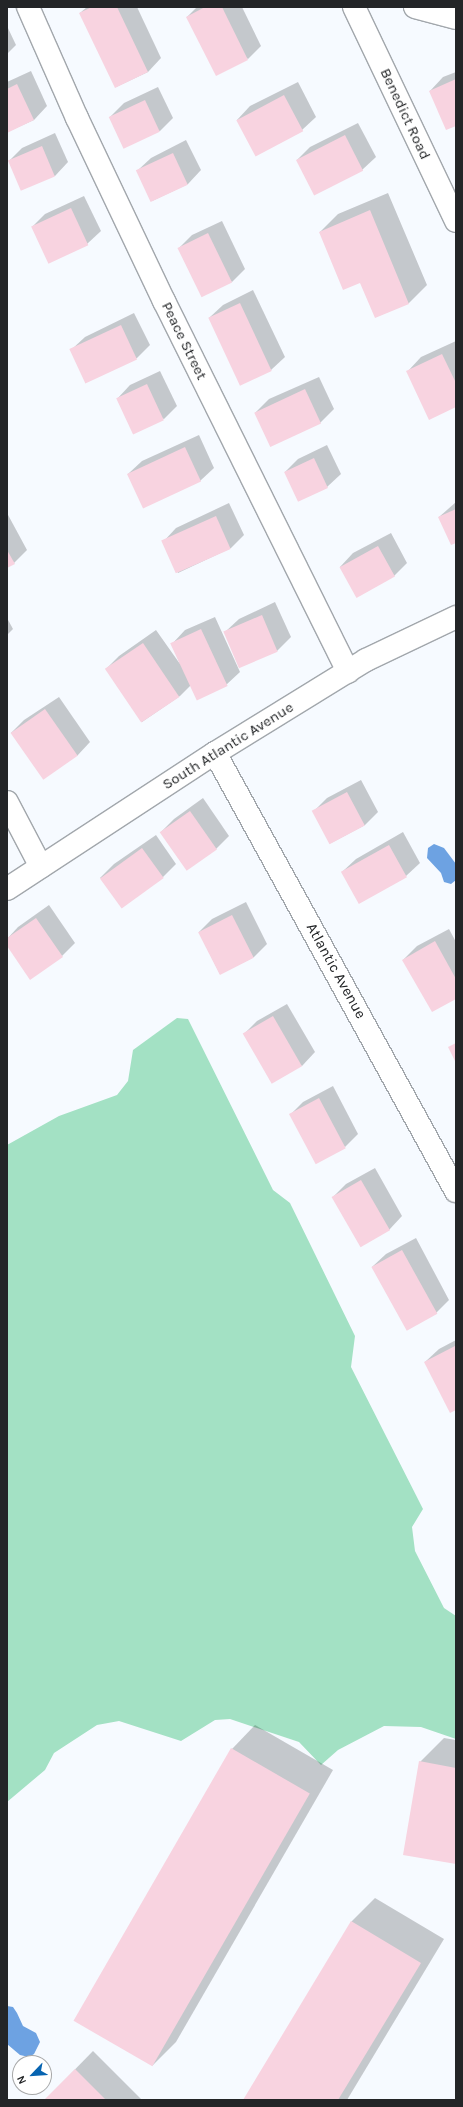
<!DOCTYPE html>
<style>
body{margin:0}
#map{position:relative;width:463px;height:2107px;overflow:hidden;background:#f6faff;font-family:Karla,sans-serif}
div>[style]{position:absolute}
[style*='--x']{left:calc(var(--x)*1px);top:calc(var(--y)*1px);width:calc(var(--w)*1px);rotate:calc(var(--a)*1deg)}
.green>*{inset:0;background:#a3e1c4}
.water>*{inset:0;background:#6da2e2}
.shadow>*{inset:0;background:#0003}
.building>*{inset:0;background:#f8d3e0;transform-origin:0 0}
.roads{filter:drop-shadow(1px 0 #a2a7ac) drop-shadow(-1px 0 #a2a7ac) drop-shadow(0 1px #a2a7ac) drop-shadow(0 -1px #a2a7ac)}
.minor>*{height:22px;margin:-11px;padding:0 11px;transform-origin:11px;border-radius:11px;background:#fff}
span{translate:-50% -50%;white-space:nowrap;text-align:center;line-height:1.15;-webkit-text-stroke:3.5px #fff;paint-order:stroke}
.street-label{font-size:15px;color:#232527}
.frame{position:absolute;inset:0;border:8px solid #232527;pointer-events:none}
.north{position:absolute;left:12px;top:2055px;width:40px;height:40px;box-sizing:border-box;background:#fff;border:1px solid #a7a8a9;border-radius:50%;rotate:245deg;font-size:11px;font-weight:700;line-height:16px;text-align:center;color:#232527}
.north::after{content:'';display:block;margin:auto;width:14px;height:18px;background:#0764b1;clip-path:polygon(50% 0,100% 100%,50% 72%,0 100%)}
</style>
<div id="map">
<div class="green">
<div style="clip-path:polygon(177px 1018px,188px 1019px,273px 1190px,290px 1203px,355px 1336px,351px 1367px,423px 1509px,412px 1527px,415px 1551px,444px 1608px,456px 1616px,456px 1739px,421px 1727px,384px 1726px,338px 1750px,321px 1765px,299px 1742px,230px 1719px,215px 1720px,181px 1741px,119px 1721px,97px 1725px,54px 1753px,45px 1770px,7px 1802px,7px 1145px,59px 1116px,117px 1095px,128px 1081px,133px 1050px)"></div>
</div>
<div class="water">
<div style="clip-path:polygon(434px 844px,444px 848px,456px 864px,456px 880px,451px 884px,444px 882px,441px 873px,427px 858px,428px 848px)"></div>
<div style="clip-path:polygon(7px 2006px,13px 2007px,17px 2013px,23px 2026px,36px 2033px,40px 2042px,34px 2054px,29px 2057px,20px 2055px,7px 2044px)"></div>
</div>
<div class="shadow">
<div style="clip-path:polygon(87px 7px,137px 7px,161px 58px,148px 72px,116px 87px,80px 13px)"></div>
<div style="clip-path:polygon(197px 7px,242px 7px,261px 46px,248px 59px,187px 17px)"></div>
<div style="clip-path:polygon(7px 26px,16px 45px,7px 54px)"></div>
<div style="clip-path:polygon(31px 71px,47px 106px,34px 120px,7px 132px,7px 82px)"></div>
<div style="clip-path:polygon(456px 72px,456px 125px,430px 91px,443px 77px)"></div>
<div style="clip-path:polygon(298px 82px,316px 117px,302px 130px,237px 120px,250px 106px)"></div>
<div style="clip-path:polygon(158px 87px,173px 118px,160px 131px,110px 117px,124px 103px)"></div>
<div style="clip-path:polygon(358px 123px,376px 157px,362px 170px,297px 160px,310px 147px)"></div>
<div style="clip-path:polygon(55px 133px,68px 162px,55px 176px,9px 161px,22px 148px)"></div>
<div style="clip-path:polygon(186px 140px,201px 170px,188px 184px,152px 201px,137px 171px,151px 158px)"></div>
<div style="clip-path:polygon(388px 193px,427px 285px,409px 303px,376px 317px,361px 282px,320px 232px,338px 214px)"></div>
<div style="clip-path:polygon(84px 196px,101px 231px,87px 244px,32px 227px,45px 214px)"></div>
<div style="clip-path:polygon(222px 221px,245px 269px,232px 282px,179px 248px,192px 235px)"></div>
<div style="clip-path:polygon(253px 290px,285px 357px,271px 370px,209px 318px,223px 305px)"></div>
<div style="clip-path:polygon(134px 313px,150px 345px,137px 358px,87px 382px,71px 350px,85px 337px)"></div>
<div style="clip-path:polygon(456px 341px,456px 406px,408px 371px,421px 357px)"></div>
<div style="clip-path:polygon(160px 371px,177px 406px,164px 419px,117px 399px,130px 385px)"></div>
<div style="clip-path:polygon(319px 377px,334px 409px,320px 423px,255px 413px,269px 399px)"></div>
<div style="clip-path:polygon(199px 435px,214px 468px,200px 481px,128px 474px,142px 461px)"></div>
<div style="clip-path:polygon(327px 445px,341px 474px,327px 487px,285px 472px,298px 459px)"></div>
<div style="clip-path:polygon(456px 502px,456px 542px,439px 517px)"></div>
<div style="clip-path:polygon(229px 503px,244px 535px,231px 548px,178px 573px,163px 542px,176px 528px)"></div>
<div style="clip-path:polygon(7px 513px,27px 550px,14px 563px,7px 567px)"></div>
<div style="clip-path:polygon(391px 533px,407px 563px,394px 576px,340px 567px,353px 553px)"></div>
<div style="clip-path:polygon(275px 602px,291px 637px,277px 651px,225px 632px,239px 619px)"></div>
<div style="clip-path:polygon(215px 617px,240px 672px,226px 685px,191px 685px,180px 696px,142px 722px,106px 669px,119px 656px,156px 630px,180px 664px,172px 644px,185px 630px)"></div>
<div style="clip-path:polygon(7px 618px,13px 629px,7px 635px)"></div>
<div style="clip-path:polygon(59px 697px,90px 742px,77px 756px,11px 733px,24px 720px)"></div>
<div style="clip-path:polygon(361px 780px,378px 812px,365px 825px,331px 843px,314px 811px,327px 798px)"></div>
<div style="clip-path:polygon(203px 798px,229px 836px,216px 849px,161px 832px,174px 819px)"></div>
<div style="clip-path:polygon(403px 832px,420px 863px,406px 876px,342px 872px,356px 859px)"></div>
<div style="clip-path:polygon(156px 835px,176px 864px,163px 877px,100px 878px,114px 864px)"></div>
<div style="clip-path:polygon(246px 902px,267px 944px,254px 957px,220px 974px,199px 932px,212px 919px)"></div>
<div style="clip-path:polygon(49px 905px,75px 943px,62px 956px,7px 944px,7px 939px,18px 927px)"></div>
<div style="clip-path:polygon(449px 929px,456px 942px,456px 997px,403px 960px,417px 946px)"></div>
<div style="clip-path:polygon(287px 1004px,315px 1052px,302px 1066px,244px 1034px,257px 1021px)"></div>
<div style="clip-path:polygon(333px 1086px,358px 1134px,345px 1147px,290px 1115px,303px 1102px)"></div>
<div style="clip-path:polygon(375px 1168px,402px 1216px,389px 1230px,333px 1197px,346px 1184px)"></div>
<div style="clip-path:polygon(416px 1238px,449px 1300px,436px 1313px,372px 1267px,386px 1254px)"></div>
<div style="clip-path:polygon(456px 1340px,456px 1409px,451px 1411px,425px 1362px,439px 1349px)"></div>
<div style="clip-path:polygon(255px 1725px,333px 1770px,176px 2042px,152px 2066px,232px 1749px)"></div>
<div style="clip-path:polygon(444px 1738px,456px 1740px,456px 1863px,420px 1762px)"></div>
<div style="clip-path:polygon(375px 1898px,444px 1939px,347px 2100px,244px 2100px,352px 1921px)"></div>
<div style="clip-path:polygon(93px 2051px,142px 2100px,46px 2099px)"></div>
</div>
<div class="building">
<div style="clip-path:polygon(92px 7px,117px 7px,148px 72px,115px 88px,79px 13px)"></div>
<div style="clip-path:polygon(205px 7px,222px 7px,248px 60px,216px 76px,186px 17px)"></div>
<div style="clip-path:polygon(456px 79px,456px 126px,446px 130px,429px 91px)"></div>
<div style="clip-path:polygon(17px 84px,34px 120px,7px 133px,7px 89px)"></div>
<div style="left:284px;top:95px;width:41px;height:54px;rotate:62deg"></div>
<div style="left:145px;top:100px;width:35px;height:40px;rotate:65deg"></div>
<div style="left:345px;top:135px;width:40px;height:55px;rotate:63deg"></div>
<div style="left:42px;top:146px;width:33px;height:37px;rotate:67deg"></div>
<div style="left:173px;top:153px;width:35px;height:41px;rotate:65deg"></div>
<div style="left:71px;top:208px;width:41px;height:44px;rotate:65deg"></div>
<div style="clip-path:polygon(370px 210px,409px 304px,375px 318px,360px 283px,343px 290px,319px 232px)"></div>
<div style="left:208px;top:233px;width:55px;height:34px;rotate:64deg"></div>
<div style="left:240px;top:303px;width:75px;height:35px;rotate:65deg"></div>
<div style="left:121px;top:325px;width:38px;height:57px;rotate:65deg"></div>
<div style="clip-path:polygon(442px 354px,456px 383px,456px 407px,429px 420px,406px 371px)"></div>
<div style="left:147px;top:384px;width:40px;height:34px;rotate:65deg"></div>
<div style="left:305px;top:389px;width:38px;height:56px;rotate:65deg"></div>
<div style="left:185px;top:447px;width:38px;height:64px;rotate:65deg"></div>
<div style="left:314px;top:458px;width:33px;height:33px;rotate:65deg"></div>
<div style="clip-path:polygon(456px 509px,456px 543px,451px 545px,438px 517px)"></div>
<div style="left:216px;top:516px;width:36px;height:60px;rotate:66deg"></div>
<div style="left:378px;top:546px;width:35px;height:44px;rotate:61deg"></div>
<div style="clip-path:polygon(7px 550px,15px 564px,7px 568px)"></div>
<div style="left:262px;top:615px;width:40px;height:42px;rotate:67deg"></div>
<div style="left:201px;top:629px;width:63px;height:34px;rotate:65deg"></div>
<div style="left:143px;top:643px;width:65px;height:46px;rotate:56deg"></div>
<div style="left:45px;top:709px;width:57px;height:42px;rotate:55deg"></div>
<div style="left:347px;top:792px;width:38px;height:40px;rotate:62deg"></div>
<div style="left:190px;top:811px;width:47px;height:37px;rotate:55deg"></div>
<div style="left:389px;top:845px;width:37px;height:55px;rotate:61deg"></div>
<div style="left:142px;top:848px;width:37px;height:52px;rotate:54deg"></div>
<div style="left:232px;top:915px;width:48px;height:38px;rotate:63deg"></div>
<div style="clip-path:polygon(36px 918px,63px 957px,30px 980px,7px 946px,7px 938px)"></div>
<div style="clip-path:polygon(435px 941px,456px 979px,456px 999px,432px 1012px,402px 960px)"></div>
<div style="left:273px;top:1016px;width:58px;height:35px;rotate:60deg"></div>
<div style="clip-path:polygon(456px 1043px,456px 1063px,448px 1047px)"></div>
<div style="left:319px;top:1098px;width:57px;height:34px;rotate:62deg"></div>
<div style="left:361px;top:1180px;width:58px;height:34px;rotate:60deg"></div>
<div style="left:402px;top:1250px;width:73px;height:35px;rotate:61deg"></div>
<div style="clip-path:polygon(455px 1346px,456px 1410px,450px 1413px,424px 1362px)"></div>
<div style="left:231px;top:1748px;width:91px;height:315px;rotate:30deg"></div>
<div style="clip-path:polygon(419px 1761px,456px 1768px,456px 1864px,403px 1855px)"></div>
<div style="clip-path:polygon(351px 1921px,421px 1963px,338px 2100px,243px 2100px)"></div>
<div style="clip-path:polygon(75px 2069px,106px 2100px,45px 2099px)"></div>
</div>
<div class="roads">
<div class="minor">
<div style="--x:28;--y:7;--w:121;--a:66.2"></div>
<div style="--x:77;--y:118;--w:203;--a:64.6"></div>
<div style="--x:164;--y:301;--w:414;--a:63.6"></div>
<div style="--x:354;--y:7;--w:237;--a:64.5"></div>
<div style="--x:415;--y:7;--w:42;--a:15"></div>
<div style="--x:215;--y:753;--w:500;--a:61.2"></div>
<div style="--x:7;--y:802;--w:73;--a:62.4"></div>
<div style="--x:7;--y:889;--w:249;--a:-33.2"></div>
<div style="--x:215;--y:753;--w:177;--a:-31.6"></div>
<div style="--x:366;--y:660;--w:100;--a:-25.5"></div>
</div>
</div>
<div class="street-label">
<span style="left:405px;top:114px;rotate:65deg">Benedict Road</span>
<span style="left:184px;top:341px;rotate:64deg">Peace Street</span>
<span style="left:228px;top:746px;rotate:-32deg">South Atlantic Avenue</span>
<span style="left:336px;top:971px;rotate:61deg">Atlantic Avenue</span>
</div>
<div class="frame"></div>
<div class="north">N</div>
</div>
